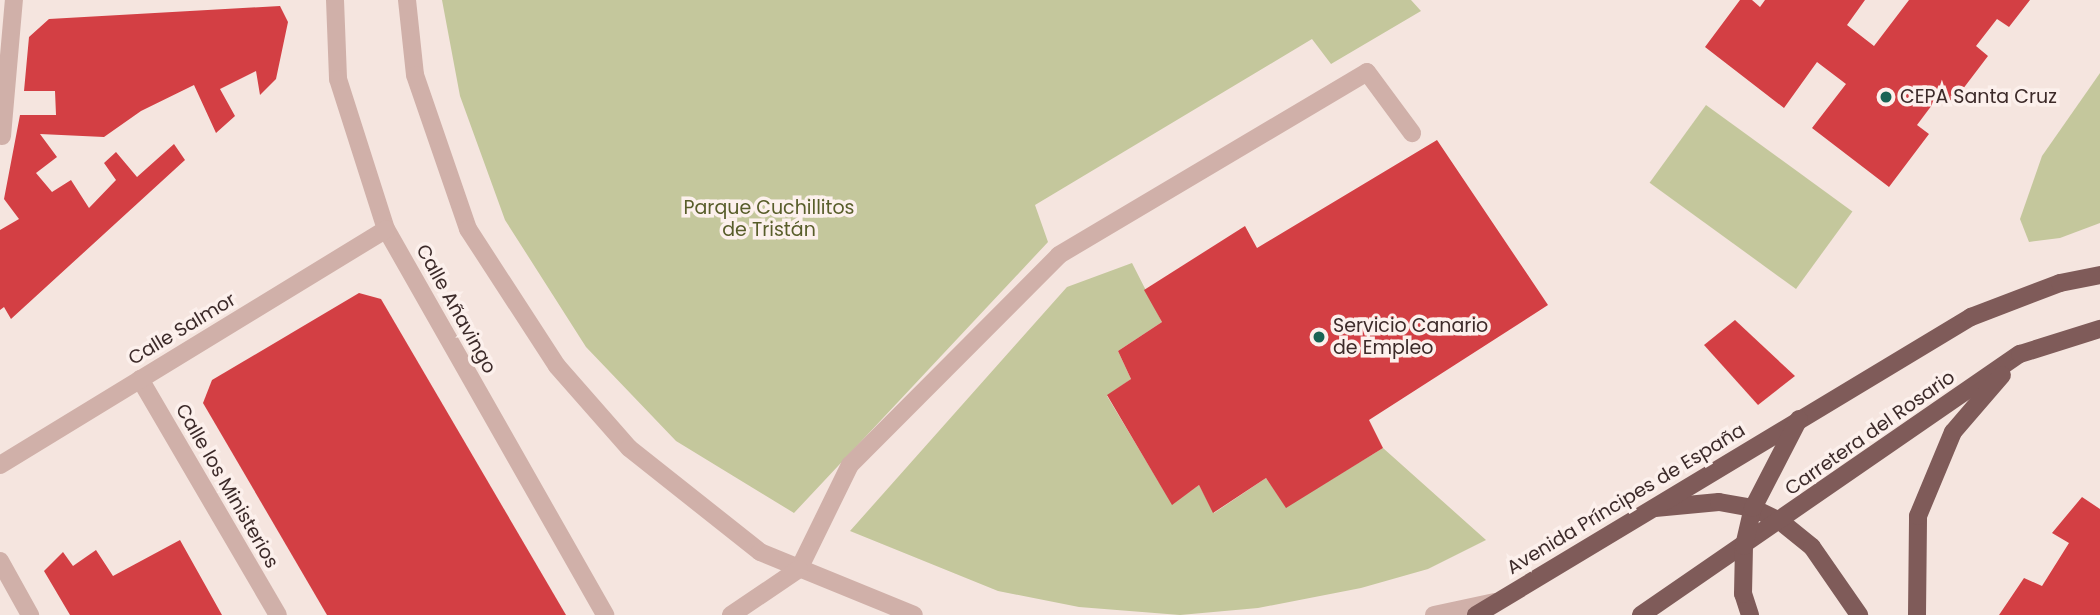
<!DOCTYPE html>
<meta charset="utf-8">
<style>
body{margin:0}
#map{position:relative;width:2100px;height:615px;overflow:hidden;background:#f5e5df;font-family:Poppins,sans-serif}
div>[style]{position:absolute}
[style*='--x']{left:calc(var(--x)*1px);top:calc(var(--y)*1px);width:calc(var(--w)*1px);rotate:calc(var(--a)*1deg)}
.green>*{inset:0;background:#c4c79c;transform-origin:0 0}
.building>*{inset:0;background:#d33f44}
.minor>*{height:18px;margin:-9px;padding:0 9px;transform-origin:9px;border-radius:9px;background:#d0b0a9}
.major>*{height:18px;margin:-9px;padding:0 9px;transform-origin:9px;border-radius:9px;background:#7f5b59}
.dots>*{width:19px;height:19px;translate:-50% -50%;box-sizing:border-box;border:4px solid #fcf0ec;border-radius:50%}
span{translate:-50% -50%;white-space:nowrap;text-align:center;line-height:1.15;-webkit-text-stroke:7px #fcf0ec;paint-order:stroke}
.poi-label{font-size:19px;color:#3c2a29}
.left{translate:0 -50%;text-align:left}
.park-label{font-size:19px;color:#585d2a}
.street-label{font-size:19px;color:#3c2a29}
</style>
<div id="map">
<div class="green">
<div style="clip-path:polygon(442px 0,1411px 0,1421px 11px,1331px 64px,1312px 39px,1035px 205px,1048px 242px,794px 513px,676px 441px,586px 347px,505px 220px,460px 96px)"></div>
<div style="clip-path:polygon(2100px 73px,2100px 223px,2060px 238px,2029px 242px,2020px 219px,2042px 156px)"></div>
<div style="left:1706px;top:105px;width:181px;height:96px;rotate:36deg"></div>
<div style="clip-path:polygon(1132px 263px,1162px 322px,1118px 351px,1131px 379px,1107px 396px,1172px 504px,1199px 485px,1214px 513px,1266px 478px,1286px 507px,1383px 448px,1486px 540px,1428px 569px,1361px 588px,1258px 608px,1180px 615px,1079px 607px,998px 591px,850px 531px,1067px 287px)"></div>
</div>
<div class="building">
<div style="clip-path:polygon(1740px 0,1752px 0,1760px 7px,1765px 0,1865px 0,1847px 25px,1874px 46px,1909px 0,2030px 0,2009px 27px,1997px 19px,1976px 46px,1988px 56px,1953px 102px,1941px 93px,1917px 125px,1929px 134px,1889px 187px,1812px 128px,1846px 84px,1817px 62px,1784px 108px,1705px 47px)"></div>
<div style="clip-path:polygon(280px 6px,288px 22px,276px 79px,260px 95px,256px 71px,220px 89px,235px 116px,216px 133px,194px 85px,141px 111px,104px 137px,40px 134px,57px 157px,36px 173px,52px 192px,71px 180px,89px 208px,116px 180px,104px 163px,116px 152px,137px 177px,174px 144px,185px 160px,11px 319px,4px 307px,0 310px,0 230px,19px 219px,4px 199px,20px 115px,56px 115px,55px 91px,24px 91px,29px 37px,49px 19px)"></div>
<div style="clip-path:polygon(1437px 140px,1548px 305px,1369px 420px,1383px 448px,1286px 508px,1266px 478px,1213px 513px,1199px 485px,1172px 505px,1107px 395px,1131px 379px,1118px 351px,1162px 322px,1144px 290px,1245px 226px,1257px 248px)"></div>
<div style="clip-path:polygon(359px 293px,381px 299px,566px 615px,327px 615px,203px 403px,212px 380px)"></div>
<div style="clip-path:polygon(1735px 320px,1795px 376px,1758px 405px,1704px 345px)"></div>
<div style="clip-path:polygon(2082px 497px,2100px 509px,2100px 615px,1999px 615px,2024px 578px,2042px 586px,2069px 543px,2052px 533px)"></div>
<div style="clip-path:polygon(180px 540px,222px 615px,70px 615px,44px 571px,63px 552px,73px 566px,96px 550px,113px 576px)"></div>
</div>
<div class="minor">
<div style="--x:335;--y:0;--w:79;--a:87.8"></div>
<div style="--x:338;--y:79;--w:157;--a:72.3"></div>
<div style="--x:386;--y:229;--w:444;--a:60.4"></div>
<div style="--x:407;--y:0;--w:75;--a:83.9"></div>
<div style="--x:415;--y:75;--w:163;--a:71"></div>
<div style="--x:468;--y:229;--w:163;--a:57"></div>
<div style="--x:557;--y:366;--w:109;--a:48.7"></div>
<div style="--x:629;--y:448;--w:167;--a:38.4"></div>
<div style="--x:760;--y:552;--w:166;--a:22.2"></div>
<div style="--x:2;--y:136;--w:137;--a:-85"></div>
<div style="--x:140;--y:379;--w:273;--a:59.7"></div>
<div style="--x:0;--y:465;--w:452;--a:-31.4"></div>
<div style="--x:0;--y:561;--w:62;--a:60.9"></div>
<div style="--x:799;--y:569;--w:116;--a:-63.9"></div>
<div style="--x:850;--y:465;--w:296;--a:-45.1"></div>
<div style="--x:1059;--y:255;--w:358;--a:-30.7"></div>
<div style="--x:1367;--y:72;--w:76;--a:53.6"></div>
<div style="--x:731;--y:615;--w:82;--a:-34.1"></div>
<div style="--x:1434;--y:615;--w:62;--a:-12"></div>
</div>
<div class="major">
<div style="--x:1655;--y:508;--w:64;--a:-5.4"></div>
<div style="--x:1719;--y:502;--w:35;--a:10"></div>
<div style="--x:1753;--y:508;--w:30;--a:26"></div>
<div style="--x:1780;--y:521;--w:41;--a:39.1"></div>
<div style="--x:1812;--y:547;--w:83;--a:55.3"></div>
<div style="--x:1476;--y:615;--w:578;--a:-31.05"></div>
<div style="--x:1971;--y:317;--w:95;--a:-20.9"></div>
<div style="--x:2060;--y:283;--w:41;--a:-11.3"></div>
<div style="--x:1641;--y:615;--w:460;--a:-34.6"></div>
<div style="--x:2020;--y:354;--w:84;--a:-17.4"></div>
<div style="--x:1750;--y:615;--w:22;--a:-108"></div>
<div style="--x:1743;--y:594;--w:48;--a:-88.8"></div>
<div style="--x:1744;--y:546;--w:39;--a:-77"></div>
<div style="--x:1753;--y:508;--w:100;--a:-62.7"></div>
<div style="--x:1917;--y:615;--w:99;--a:-89.4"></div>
<div style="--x:1918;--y:516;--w:91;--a:-67.4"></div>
<div style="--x:1953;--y:432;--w:75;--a:-49.3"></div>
</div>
<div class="dots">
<div style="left:1886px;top:97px;background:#196354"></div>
<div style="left:1319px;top:337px;background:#196354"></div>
</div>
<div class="poi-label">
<span class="left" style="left:1900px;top:97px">CEPA Santa Cruz</span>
<span class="left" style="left:1333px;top:337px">Servicio Canario<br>de Empleo</span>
</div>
<div class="park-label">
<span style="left:769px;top:219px">Parque Cuchillitos<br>de Tristán</span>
</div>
<div class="street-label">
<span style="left:456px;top:309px;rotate:61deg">Calle Añavingo</span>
<span style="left:182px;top:329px;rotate:-31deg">Calle Salmor</span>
<span style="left:1870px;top:433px;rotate:-35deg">Carretera del Rosario</span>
<span style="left:227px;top:486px;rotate:60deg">Calle los Ministerios</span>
<span style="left:1626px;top:499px;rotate:-31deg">Avenida Príncipes de España</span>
</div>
</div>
